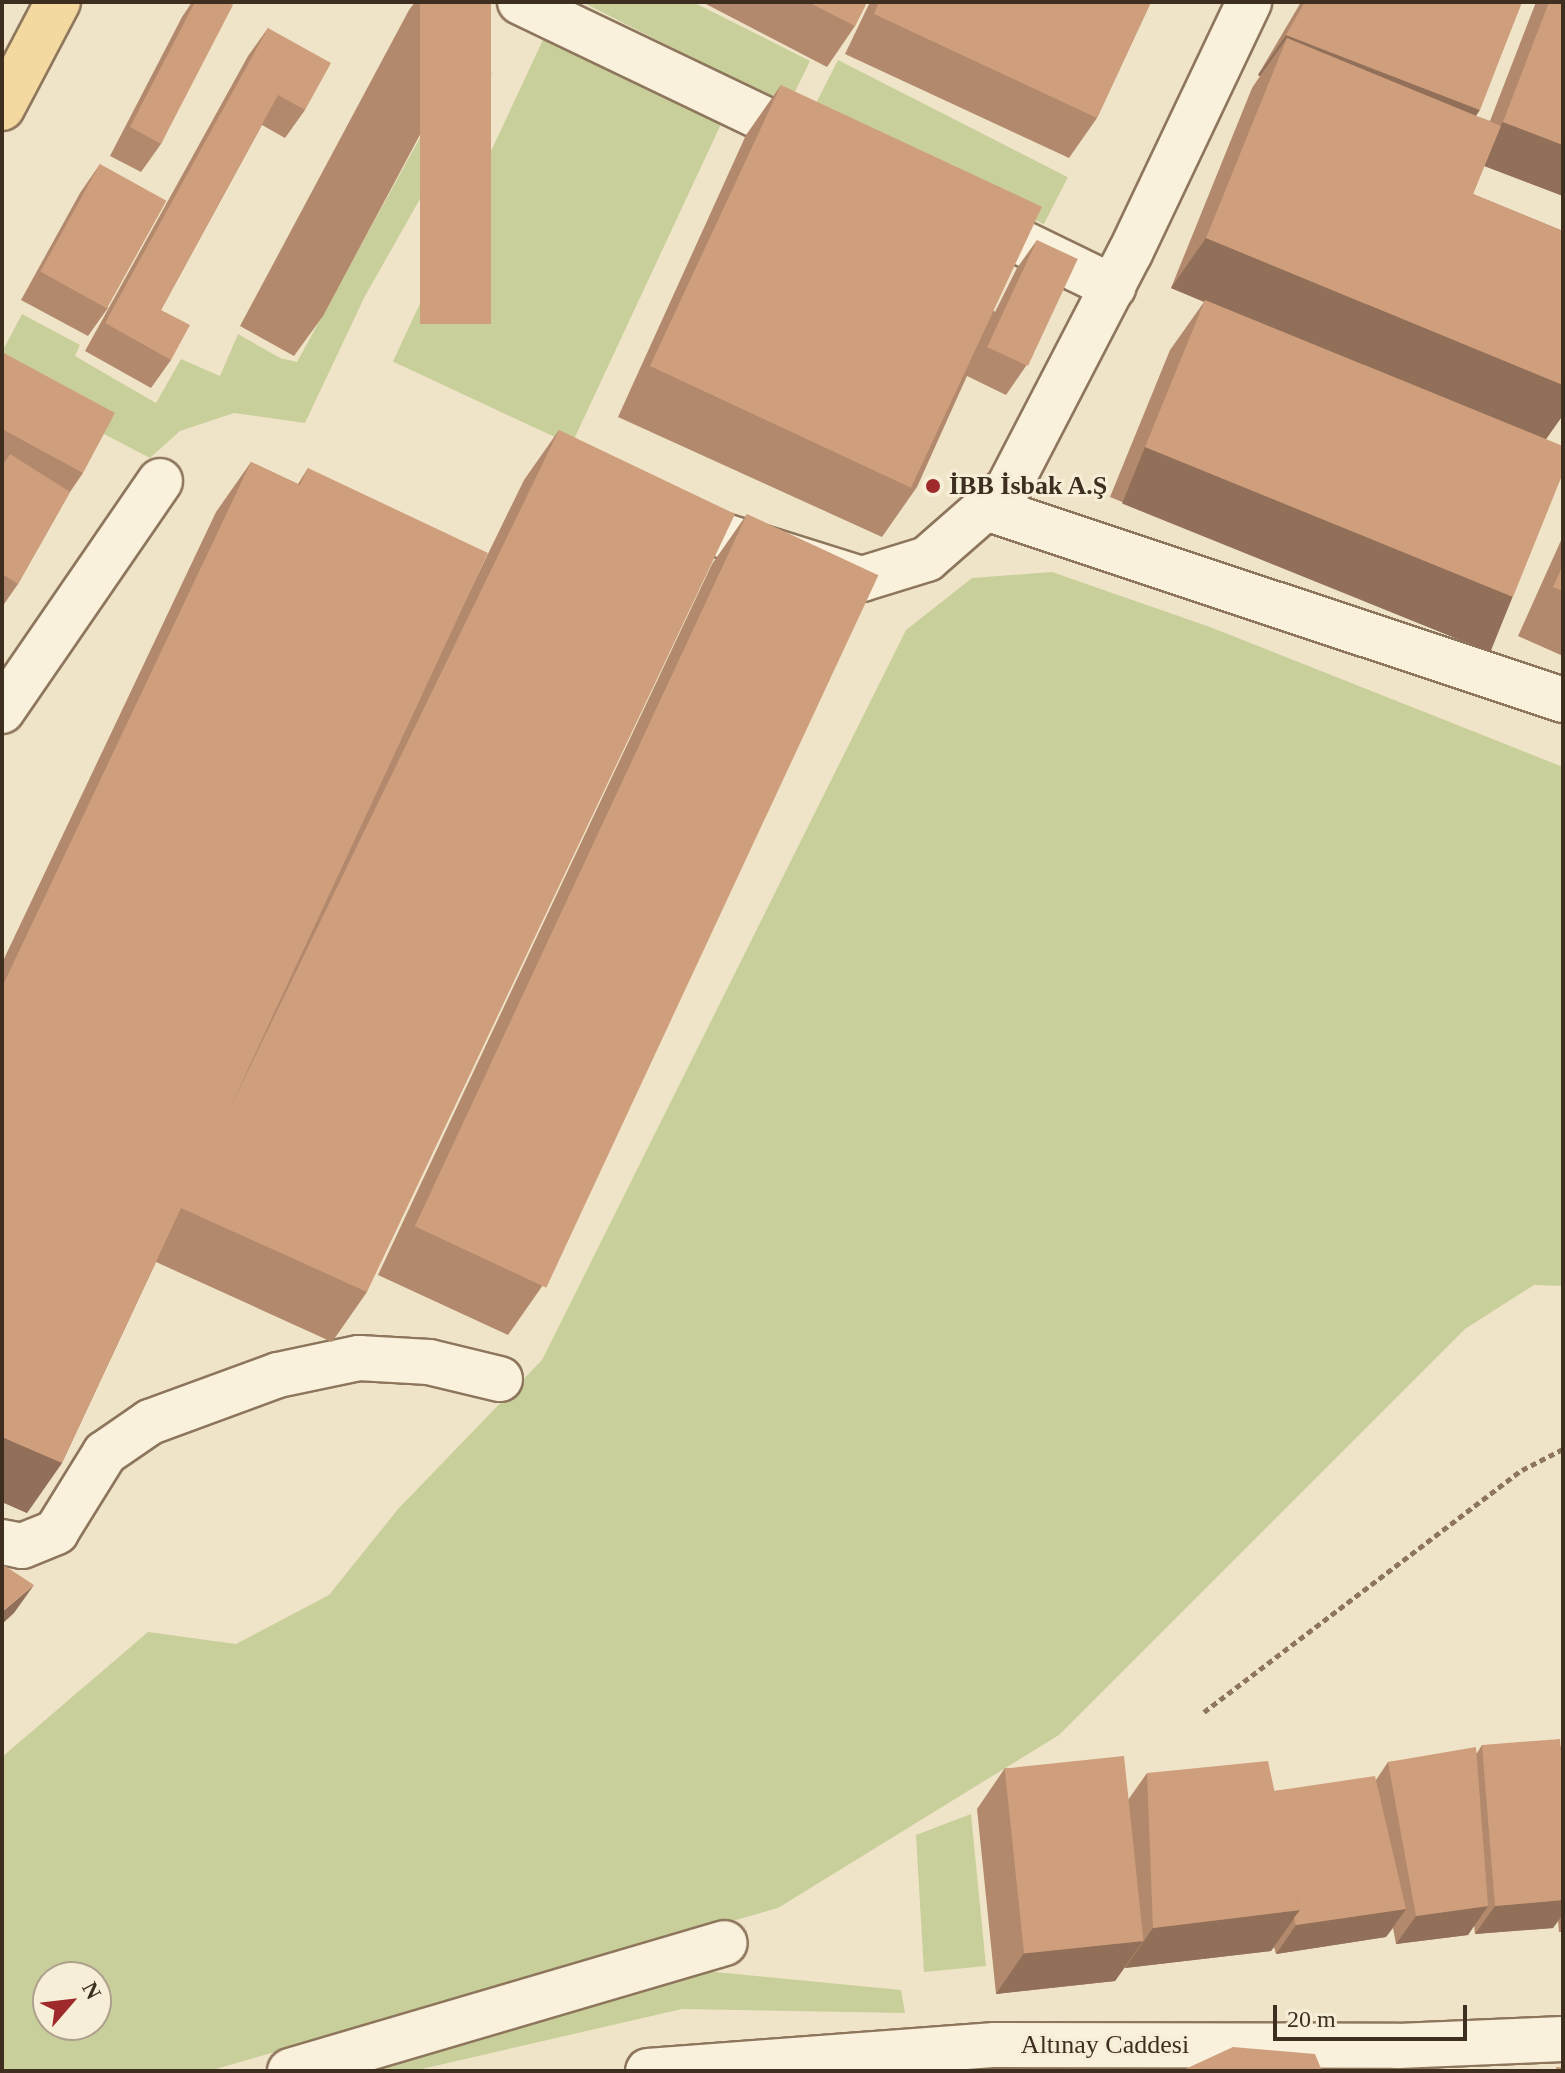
<!DOCTYPE html>
<meta charset="utf-8">
<style>
body{margin:0}
#map{position:relative;width:1565px;height:2073px;overflow:hidden;background:#f0e4c8;font-family:Georgia,serif}
div>[style]{position:absolute}
[style*='--x']{left:calc(var(--x)*1px);top:calc(var(--y)*1px);width:calc(var(--w)*1px);rotate:calc(var(--a)*1deg)}
.green>*{inset:0;background:#c9cf9b;transform-origin:0 0}
.path>*{height:5px;margin-top:-2.5px;transform-origin:0;background:repeating-linear-gradient(90deg,#8d765c 0 6px,transparent 0 10px)}
.roads{filter:drop-shadow(2px 0 #8d765c) drop-shadow(-2px 0 #8d765c) drop-shadow(0 2px #8d765c) drop-shadow(0 -2px #8d765c)}
.minor>*{height:44px;margin:-22px;padding:0 22px;transform-origin:22px;border-radius:22px;background:#faf1dc}
.major>*{height:44px;margin:-22px;padding:0 22px;transform-origin:22px;border-radius:22px;background:#f3d9a0}
.wall>*{inset:0;background:#b2896c}
.shaded-wall>*{inset:0;background:#916f58;transform-origin:0 0}
.building>*{inset:0;background:#cf9f7d;transform-origin:0 0}
.dots>*{width:22px;height:22px;translate:-50% -50%;box-sizing:border-box;border:4px solid #f7eed8;border-radius:50%}
span{translate:-50% -50%;white-space:nowrap;text-align:center;line-height:1.15;-webkit-text-stroke:6px #f7eed8;paint-order:stroke}
.poi-label{font-size:26px;color:#3d2e20;font-weight:700}
.left{translate:0 -50%;text-align:left}
.street-label{font-size:26px;color:#3d2e20}
.frame{position:absolute;inset:0;border:4px solid #3d2e20;pointer-events:none}
.north{position:absolute;left:32px;top:1961px;width:80px;height:80px;box-sizing:border-box;background:#f7eed8;border:2px solid #ada18e;border-radius:50%;rotate:62deg;font-size:22px;font-weight:700;line-height:32px;text-align:center;color:#3d2e20}
.north::after{content:'';display:block;margin:auto;width:28px;height:36px;background:#9e2a2b;clip-path:polygon(50% 0,100% 100%,50% 72%,0 100%)}
.scale{position:absolute;left:1273px;top:2005px;width:194px;height:36px;box-sizing:border-box;border:4px solid #3d2e20;border-top:0;padding-left:10px;font-size:24px;line-height:28px;white-space:nowrap;color:#3d2e20;-webkit-text-stroke:6px #f7eed8;paint-order:stroke}
</style>
<div id="map">
<div class="green">
<div style="clip-path:polygon(582px 2px,693px 2px,810px 61px,788px 106px)"></div>
<div style="left:548px;top:29px;width:197px;height:367px;rotate:25deg"></div>
<div style="left:838px;top:60px;width:258px;height:53px;rotate:27deg"></div>
<div style="clip-path:polygon(462px 61px,492px 72px,365px 296px,305px 423px,234px 413px,180px 431px,150px 458px,2px 381px,2px 352px,22px 314px,80px 345px,75px 356px,156px 403px,181px 359px,220px 376px,238px 334px,280px 358px,297px 362px)"></div>
<div style="clip-path:polygon(evenodd,1052px 572px,1210px 627px,1563px 767px,1563px 1286px,1534px 1285px,1465px 1329px,1059px 1735px,778px 1908px,209px 2071px,2px 2071px,2px 1757px,148px 1632px,236px 1644px,329px 1595px,398px 1509px,542px 1360px,906px 630px,972px 578px,1052px 572px,48px 1977px,96px 1977px,96px 2025px,48px 2025px,48px 1977px)"></div>
<div style="clip-path:polygon(971px 1814px,986px 1966px,924px 1972px,916px 1835px)"></div>
<div style="clip-path:polygon(695px 1970px,901px 1990px,905px 2013px,682px 2009px,413px 2071px,334px 2071px)"></div>
</div>
<div class="path">
<div style="--x:1204;--y:1712;--w:400;--a:-37.3"></div>
<div style="--x:1522;--y:1470;--w:46;--a:-27.1"></div>
</div>
<div class="roads">
<div class="minor">
<div style="--x:520;--y:2;--w:326;--a:25.6"></div>
<div style="--x:973;--y:219;--w:156;--a:25.9"></div>
<div style="--x:986;--y:508;--w:608;--a:18.41"></div>
<div style="--x:718;--y:534;--w:151;--a:17.4"></div>
<div style="--x:862;--y:579;--w:68;--a:-17.1"></div>
<div style="--x:927;--y:559;--w:108;--a:-41.2"></div>
<div style="--x:1008;--y:488;--w:265;--a:-62.6"></div>
<div style="--x:1130;--y:253;--w:278;--a:-64.6"></div>
<div style="--x:2;--y:711;--w:279;--a:-55.5"></div>
<div style="--x:2;--y:1542;--w:20;--a:11"></div>
<div style="--x:22;--y:1546;--w:37;--a:-22"></div>
<div style="--x:56;--y:1532;--w:93;--a:-58.2"></div>
<div style="--x:105;--y:1453;--w:55;--a:-34.6"></div>
<div style="--x:150;--y:1422;--w:136;--a:-20.2"></div>
<div style="--x:278;--y:1375;--w:83;--a:-11.9"></div>
<div style="--x:359;--y:1358;--w:70;--a:3.3"></div>
<div style="--x:429;--y:1362;--w:73;--a:13.5"></div>
<div style="--x:290;--y:2071;--w:453;--a:-16.4"></div>
<div style="--x:648;--y:2071;--w:348;--a:-4.3"></div>
<div style="--x:995;--y:2045;--w:403;--a:0.1"></div>
<div style="--x:1398;--y:2046;--w:165;--a:-2.4"></div>
</div>
<div class="major">
<div style="--x:2;--y:108;--w:120;--a:-62.2"></div>
</div>
</div>
<div class="wall">
<div style="clip-path:polygon(192px 2px,228px 2px,161px 144px,141px 172px,110px 156px,182px 17px)"></div>
<div style="clip-path:polygon(415px 2px,491px 2px,323px 316px,294px 356px,240px 326px,409px 10px)"></div>
<div style="clip-path:polygon(702px 2px,867px 2px,855px 26px,827px 67px)"></div>
<div style="clip-path:polygon(870px 2px,1151px 2px,1097px 118px,1069px 158px,845px 54px)"></div>
<div style="clip-path:polygon(1301px 2px,1522px 2px,1476px 116px,1490px 121px,1536px 2px,1563px 2px,1563px 196px,1484px 166px,1473px 194px,1563px 231px,1563px 415px,1546px 439px,1478px 647px,1110px 497px,1170px 350px,1204px 302px,1171px 288px,1252px 88px,1260px 76px,1258px 75px)"></div>
<div style="clip-path:polygon(268px 28px,305px 110px,285px 138px,262px 125px,161px 310px,171px 360px,151px 388px,85px 351px,248px 56px)"></div>
<div style="clip-path:polygon(781px 85px,995px 312px,1017px 268px,1037px 240px,1026px 366px,1006px 395px,967px 376px,917px 487px,882px 537px,618px 417px,746px 135px)"></div>
<div style="clip-path:polygon(100px 164px,108px 308px,88px 336px,21px 300px,80px 193px)"></div>
<div style="clip-path:polygon(2px 352px,83px 473px,70px 492px,18px 584px,2px 607px)"></div>
<div style="clip-path:polygon(559px 430px,367px 1292px,332px 1342px,156px 1262px,62px 1463px,27px 1513px,2px 1502px,2px 963px,216px 512px,251px 462px,298px 484px,308px 468px,466px 599px,524px 480px)"></div>
<div style="clip-path:polygon(747px 514px,543px 1285px,508px 1335px,378px 1275px,712px 564px)"></div>
<div style="clip-path:polygon(1563px 536px,1563px 656px,1518px 636px)"></div>
<div style="clip-path:polygon(1563px 1743px,1563px 1932px,1559px 1932px,1558px 1921px,1553px 1928px,1475px 1934px,1474px 1925px,1468px 1935px,1396px 1944px,1393px 1928px,1386px 1937px,1276px 1954px,1274px 1947px,1271px 1951px,1125px 1968px,1125px 1967px,1115px 1981px,996px 1994px,977px 1809px,1005px 1768px,1128px 1800px,1147px 1773px,1274px 1791px,1376px 1780px,1388px 1762px,1477px 1753px,1482px 1745px,1560px 1747px)"></div>
</div>
<div class="shaded-wall">
<div style="clip-path:polygon(1286px 35px,1480px 110px,1452px 150px,1287px 38px,1260px 76px,1258px 75px)"></div>
<div style="clip-path:polygon(1503px 122px,1563px 145px,1563px 196px,1474px 162px)"></div>
<div style="clip-path:polygon(1206px 238px,1563px 385px,1563px 415px,1544px 442px,1171px 288px)"></div>
<div style="left:1145px;top:447px;width:397px;height:61px;rotate:22deg"></div>
<div style="clip-path:polygon(2px 1437px,62px 1463px,27px 1513px,2px 1502px)"></div>
<div style="clip-path:polygon(34px 1585px,14px 1613px,2px 1624px,2px 1612px)"></div>
<div style="clip-path:polygon(1563px 1900px,1563px 1914px,1553px 1928px,1475px 1934px,1495px 1906px)"></div>
<div style="clip-path:polygon(1488px 1906px,1468px 1935px,1396px 1944px,1416px 1916px)"></div>
<div style="clip-path:polygon(1406px 1909px,1386px 1937px,1276px 1954px,1296px 1925px)"></div>
<div style="clip-path:polygon(1300px 1910px,1271px 1951px,1125px 1968px,1153px 1928px)"></div>
<div style="clip-path:polygon(1143px 1941px,1115px 1981px,996px 1994px,1024px 1953px)"></div>
</div>
<div class="building">
<div style="clip-path:polygon(195px 2px,228px 2px,233px 5px,161px 144px,130px 127px)"></div>
<div style="left:420px;top:2px;width:71px;height:322px"></div>
<div style="clip-path:polygon(808px 2px,867px 2px,855px 26px)"></div>
<div style="clip-path:polygon(879px 2px,1151px 2px,1097px 118px,874px 14px)"></div>
<div style="clip-path:polygon(1305px 2px,1522px 2px,1480px 110px,1286px 35px)"></div>
<div style="clip-path:polygon(1549px 2px,1563px 2px,1563px 145px,1503px 122px)"></div>
<div style="clip-path:polygon(268px 28px,331px 63px,305px 110px,278px 95px,161px 310px,190px 325px,171px 360px,105px 323px)"></div>
<div style="clip-path:polygon(1287px 38px,1501px 126px,1473px 194px,1563px 231px,1563px 385px,1206px 238px)"></div>
<div style="left:781px;top:85px;width:288px;height:310px;rotate:25deg"></div>
<div style="left:100px;top:164px;width:76px;height:123px;rotate:29deg"></div>
<div style="left:1037px;top:240px;width:45px;height:118px;rotate:25deg"></div>
<div style="clip-path:polygon(1205px 300px,1563px 446px,1563px 473px,1513px 597px,1145px 447px)"></div>
<div style="clip-path:polygon(2px 352px,115px 413px,83px 473px,2px 429px)"></div>
<div style="clip-path:polygon(559px 430px,735px 514px,367px 1292px,181px 1208px,62px 1463px,2px 1437px,2px 987px,251px 462px,300px 485px,308px 468px,488px 553px,228px 1112px)"></div>
<div style="clip-path:polygon(10px 454px,70px 492px,18px 584px,2px 574px,2px 466px)"></div>
<div style="left:747px;top:514px;width:145px;height:786px;rotate:25deg"></div>
<div style="clip-path:polygon(1563px 565px,1563px 591px,1553px 587px)"></div>
<div style="clip-path:polygon(2px 1564px,34px 1585px,2px 1612px)"></div>
<div style="clip-path:polygon(1560px 1739px,1563px 1780px,1563px 1900px,1495px 1906px,1482px 1745px)"></div>
<div style="clip-path:polygon(1476px 1747px,1488px 1906px,1416px 1916px,1388px 1762px)"></div>
<div style="left:1124px;top:1756px;width:186px;height:120px;rotate:84deg"></div>
<div style="clip-path:polygon(1268px 1761px,1300px 1910px,1153px 1928px,1147px 1773px)"></div>
<div style="clip-path:polygon(1375px 1776px,1406px 1909px,1296px 1925px,1294px 1918px,1300px 1910px,1274px 1791px)"></div>
<div style="clip-path:polygon(1233px 2047px,1315px 2054px,1322px 2071px,1181px 2071px)"></div>
<div style="left:1556px;top:2067px;width:7px;height:4px"></div>
</div>
<div class="dots">
<div style="left:933px;top:486px;background:#9e2a2b"></div>
</div>
<div class="poi-label">
<span class="left" style="left:949px;top:486px">İBB İsbak A.Ş</span>
</div>
<div class="street-label">
<span style="left:1105px;top:2045px">Altınay Caddesi</span>
</div>
<div class="frame"></div>
<div class="north">N</div>
<div class="scale">20 m</div>
</div>
